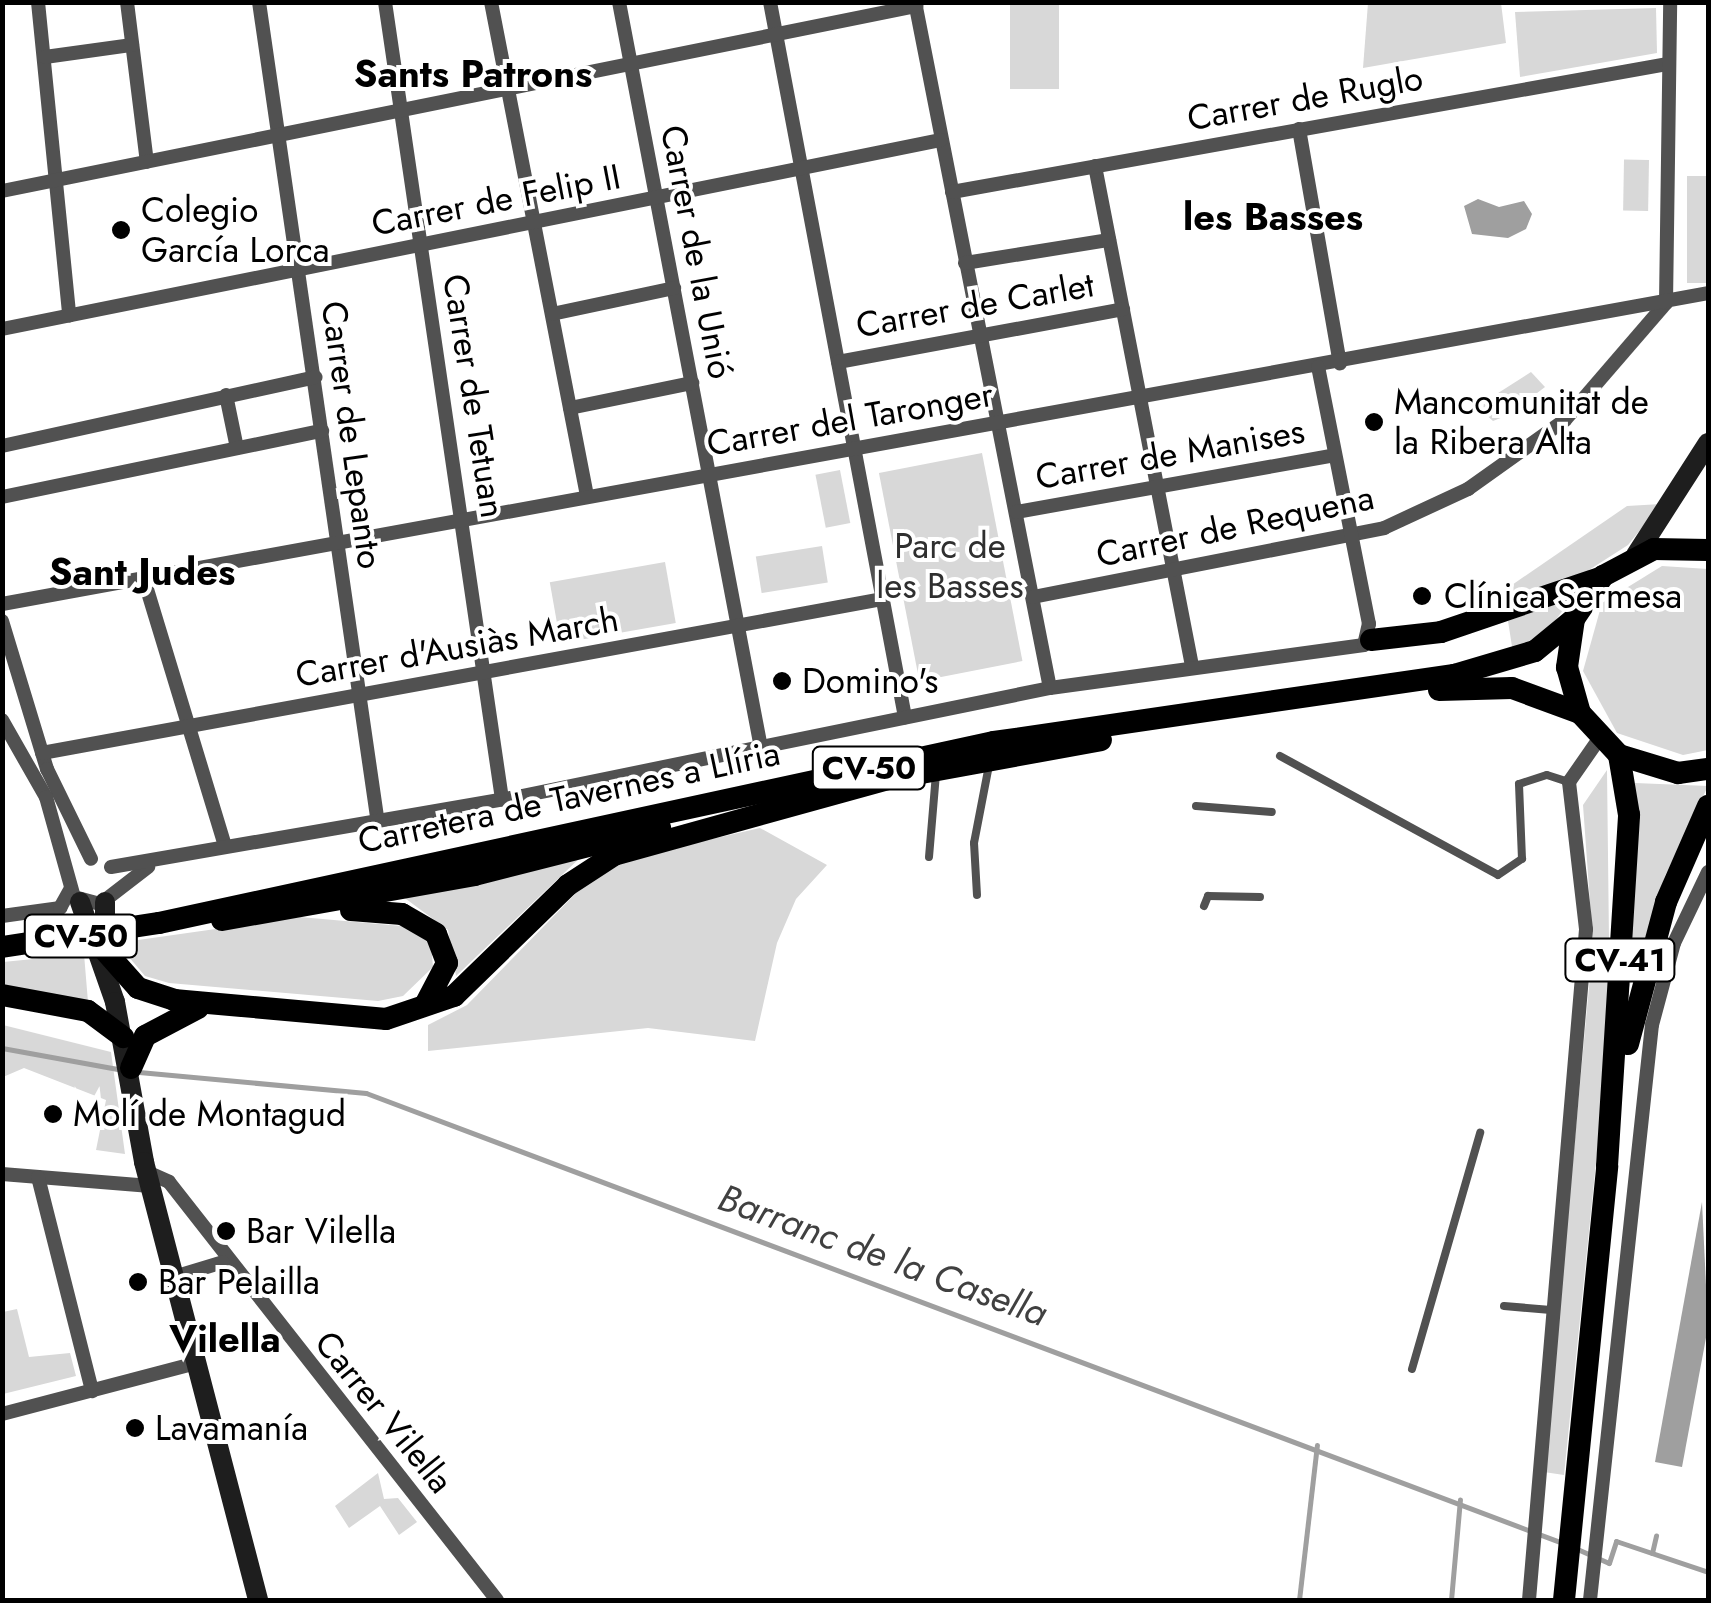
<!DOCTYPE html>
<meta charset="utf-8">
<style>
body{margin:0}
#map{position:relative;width:1711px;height:1603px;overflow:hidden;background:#fff;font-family:Jost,sans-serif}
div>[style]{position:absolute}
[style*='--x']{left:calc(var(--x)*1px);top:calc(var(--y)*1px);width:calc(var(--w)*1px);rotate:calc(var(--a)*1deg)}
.green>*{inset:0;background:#d8d8d8;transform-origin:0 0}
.water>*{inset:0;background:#9f9f9f}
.stream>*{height:5px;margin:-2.5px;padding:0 2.5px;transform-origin:2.5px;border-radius:2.5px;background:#9f9f9f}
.lane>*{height:8px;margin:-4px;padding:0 4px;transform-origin:4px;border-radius:4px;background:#515151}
.street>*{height:14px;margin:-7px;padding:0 7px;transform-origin:7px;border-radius:7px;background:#515151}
.secondary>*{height:20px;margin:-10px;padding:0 10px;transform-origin:10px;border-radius:10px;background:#1e1e1e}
.primary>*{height:22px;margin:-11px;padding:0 11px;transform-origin:11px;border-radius:11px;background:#000}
.dots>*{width:28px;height:28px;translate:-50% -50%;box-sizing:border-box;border:5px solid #fff;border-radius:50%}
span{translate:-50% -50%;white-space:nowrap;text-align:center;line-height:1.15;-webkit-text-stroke:8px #fff;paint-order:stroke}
.shield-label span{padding:2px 8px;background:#fff;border:2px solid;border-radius:8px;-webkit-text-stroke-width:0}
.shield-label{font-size:32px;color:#000;font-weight:700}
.street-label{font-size:35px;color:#000}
.poi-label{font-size:35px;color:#000}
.left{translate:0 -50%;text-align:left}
.park-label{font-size:35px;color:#2f2f2f}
.neighbourhood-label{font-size:38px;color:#000;font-weight:700}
.water-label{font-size:38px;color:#404040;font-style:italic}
.frame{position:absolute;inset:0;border:5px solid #000;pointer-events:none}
</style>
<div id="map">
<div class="green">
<div style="left:1010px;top:3px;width:49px;height:86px"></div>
<div style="clip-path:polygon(1368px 3px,1501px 3px,1506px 43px,1363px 68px)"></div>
<div style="clip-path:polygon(1656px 8px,1657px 53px,1520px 77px,1515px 12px)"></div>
<div style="left:1649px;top:160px;width:51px;height:25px;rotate:91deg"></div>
<div style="left:1708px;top:176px;width:107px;height:21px;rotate:90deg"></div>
<div style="clip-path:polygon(1531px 372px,1545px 387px,1508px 415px,1493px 421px,1483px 412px,1484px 402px)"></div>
<div style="left:982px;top:453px;width:212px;height:105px;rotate:79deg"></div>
<div style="left:840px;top:470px;width:54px;height:25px;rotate:79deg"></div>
<div style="clip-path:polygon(1661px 504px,1628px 545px,1578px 577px,1510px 599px,1509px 587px,1627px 506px)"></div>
<div style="left:822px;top:546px;width:37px;height:67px;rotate:81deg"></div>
<div style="left:665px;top:562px;width:62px;height:117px;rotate:80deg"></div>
<div style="clip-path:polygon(1662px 566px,1708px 569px,1708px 750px,1683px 755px,1617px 733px,1583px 671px,1602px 603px)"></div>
<div style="clip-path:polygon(1555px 604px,1565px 607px,1553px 624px,1513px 653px,1508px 621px)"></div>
<div style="clip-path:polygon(1607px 770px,1610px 1026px,1564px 1475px,1544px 1472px,1593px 944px,1583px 805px)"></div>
<div style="clip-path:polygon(1635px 783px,1708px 786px,1665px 876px,1628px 991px)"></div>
<div style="clip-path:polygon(760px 828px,827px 865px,796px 899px,777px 943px,755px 1041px,648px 1028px,428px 1051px,428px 1025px,467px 1005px,584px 885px,633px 857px)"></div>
<div style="clip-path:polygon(584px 854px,456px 976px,448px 930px,402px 896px)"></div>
<div style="clip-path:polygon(300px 917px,413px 927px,431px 944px,433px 967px,403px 996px,378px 1001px,169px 983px,145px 976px,117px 943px)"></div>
<div style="clip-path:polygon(84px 954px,88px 1002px,3px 985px,3px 962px)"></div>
<div style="clip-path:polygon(3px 1025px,111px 1052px,125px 1154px,96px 1150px,106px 1100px,24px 1068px,3px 1077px)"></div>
<div style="clip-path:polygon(17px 1309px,29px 1357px,70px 1353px,76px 1376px,3px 1394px,3px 1312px)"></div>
<div style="clip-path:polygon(378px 1473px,384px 1499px,398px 1498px,417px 1522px,399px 1535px,380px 1506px,349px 1528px,335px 1506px)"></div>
</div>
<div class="water">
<div style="clip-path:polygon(1478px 199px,1499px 207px,1524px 201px,1532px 214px,1526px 229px,1508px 238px,1472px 234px,1464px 206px)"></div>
<div style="clip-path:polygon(1702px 1202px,1708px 1327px,1682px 1467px,1655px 1462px)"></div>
</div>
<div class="stream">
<div style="--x:2;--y:1048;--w:123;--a:10.3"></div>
<div style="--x:139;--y:1072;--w:228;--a:5.3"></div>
<div style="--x:366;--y:1093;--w:1276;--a:20.61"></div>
<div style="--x:1575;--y:1548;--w:37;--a:24"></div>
<div style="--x:1609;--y:1563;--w:23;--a:-72"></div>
<div style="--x:1616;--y:1541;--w:97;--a:18.6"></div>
<div style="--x:1652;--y:1553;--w:18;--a:-77"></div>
<div style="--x:1299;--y:1600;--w:156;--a:-83.4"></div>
<div style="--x:1451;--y:1600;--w:101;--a:-84.9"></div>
</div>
<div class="lane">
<div style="--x:1280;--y:756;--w:248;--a:28.6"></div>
<div style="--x:1498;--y:875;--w:29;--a:-34"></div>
<div style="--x:1522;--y:859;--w:75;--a:-92.3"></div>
<div style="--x:1519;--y:784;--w:29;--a:-18"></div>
<div style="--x:1547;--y:775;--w:23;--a:18"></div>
<div style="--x:1196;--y:806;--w:76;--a:4.5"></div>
<div style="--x:929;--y:857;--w:84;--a:-85.2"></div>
<div style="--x:977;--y:895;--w:52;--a:-93.3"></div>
<div style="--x:974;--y:843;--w:79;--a:-79.1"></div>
<div style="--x:1204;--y:906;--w:11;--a:-68"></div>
<div style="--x:1208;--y:896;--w:52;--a:1.1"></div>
<div style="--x:1504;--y:1306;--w:47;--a:4.9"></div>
<div style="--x:1412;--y:1369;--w:246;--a:-73.9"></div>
</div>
<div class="street">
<div style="--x:38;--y:2;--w:315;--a:84.3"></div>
<div style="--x:127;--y:2;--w:161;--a:82.9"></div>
<div style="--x:259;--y:2;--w:823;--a:81.76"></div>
<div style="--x:385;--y:2;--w:806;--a:81.65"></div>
<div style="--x:491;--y:2;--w:503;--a:79"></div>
<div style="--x:619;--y:2;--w:759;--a:79.22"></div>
<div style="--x:770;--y:2;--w:728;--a:79.31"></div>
<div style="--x:915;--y:2;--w:699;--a:78.87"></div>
<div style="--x:45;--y:57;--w:88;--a:-7.9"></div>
<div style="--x:1299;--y:129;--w:238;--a:80.1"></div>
<div style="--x:1095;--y:166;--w:509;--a:79.02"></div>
<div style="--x:2;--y:191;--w:933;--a:-11.44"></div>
<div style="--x:952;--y:192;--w:726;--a:-10.15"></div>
<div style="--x:965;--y:263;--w:146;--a:-9.1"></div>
<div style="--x:552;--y:314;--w:125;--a:-12"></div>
<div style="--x:2;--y:329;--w:958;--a:-11.38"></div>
<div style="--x:838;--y:362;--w:290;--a:-10.5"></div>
<div style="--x:226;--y:395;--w:54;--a:78.3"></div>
<div style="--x:570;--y:408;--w:125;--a:-11.6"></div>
<div style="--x:2;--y:446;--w:321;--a:-12.4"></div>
<div style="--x:2;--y:497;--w:327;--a:-11.7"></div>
<div style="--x:1016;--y:512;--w:324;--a:-10.1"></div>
<div style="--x:143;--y:576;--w:278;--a:73.1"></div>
<div style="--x:1033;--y:597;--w:358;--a:-11.1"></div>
<div style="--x:1384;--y:528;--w:93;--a:-24.9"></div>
<div style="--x:1468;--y:489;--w:119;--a:-35.4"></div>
<div style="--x:1565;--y:420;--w:155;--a:-49.2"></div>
<div style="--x:1666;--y:303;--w:301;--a:-89.2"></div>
<div style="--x:2;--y:604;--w:1734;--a:-10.33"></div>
<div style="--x:2;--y:621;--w:155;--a:73.1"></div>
<div style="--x:47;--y:769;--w:100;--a:63.9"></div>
<div style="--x:2;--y:720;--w:89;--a:60.3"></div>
<div style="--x:46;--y:797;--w:104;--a:74.4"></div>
<div style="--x:74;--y:897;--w:27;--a:15"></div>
<div style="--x:100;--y:904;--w:61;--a:-37.6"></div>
<div style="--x:42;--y:753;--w:855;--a:-10.38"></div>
<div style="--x:111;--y:867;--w:417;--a:-9.8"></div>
<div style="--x:522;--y:796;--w:539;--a:-11.56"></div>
<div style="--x:1050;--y:688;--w:317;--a:-7.8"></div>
<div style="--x:1364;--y:645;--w:22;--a:-77"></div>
<div style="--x:1369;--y:624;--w:262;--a:-101.2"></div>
<div style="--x:2;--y:916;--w:59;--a:-7.9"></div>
<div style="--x:60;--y:908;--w:21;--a:-61"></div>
<div style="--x:147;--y:1172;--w:24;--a:24"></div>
<div style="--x:169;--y:1182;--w:531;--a:51.88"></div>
<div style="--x:2;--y:1174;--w:149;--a:4.6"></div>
<div style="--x:38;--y:1177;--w:221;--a:75.8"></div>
<div style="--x:174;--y:1277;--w:51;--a:-17"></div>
<div style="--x:2;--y:1414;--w:201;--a:-14.7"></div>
<div style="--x:1529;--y:1600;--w:673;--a:-85.14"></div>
<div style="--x:1586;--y:929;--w:148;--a:-96.6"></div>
<div style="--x:1569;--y:782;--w:52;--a:-55.1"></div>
<div style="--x:1590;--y:1600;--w:578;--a:-83.85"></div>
<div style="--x:1652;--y:1025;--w:85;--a:-75"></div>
<div style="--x:1674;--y:943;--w:79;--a:-64.4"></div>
</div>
<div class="secondary">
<div style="--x:1636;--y:555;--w:133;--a:-57.3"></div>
<div style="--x:80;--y:902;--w:106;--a:70.7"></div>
<div style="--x:115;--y:1002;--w:163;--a:79.7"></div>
<div style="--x:144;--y:1162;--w:453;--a:75.4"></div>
<div style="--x:105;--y:944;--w:42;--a:-90"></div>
</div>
<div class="primary">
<div style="--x:1708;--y:550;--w:54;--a:-178.9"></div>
<div style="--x:1654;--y:549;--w:58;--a:152.1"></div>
<div style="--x:1603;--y:576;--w:52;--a:124"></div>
<div style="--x:1574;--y:619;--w:49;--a:98.3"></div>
<div style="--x:1567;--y:667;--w:48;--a:74.2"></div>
<div style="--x:1580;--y:713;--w:57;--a:47.1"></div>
<div style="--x:1619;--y:755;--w:62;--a:17"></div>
<div style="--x:1678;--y:773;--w:30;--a:-8"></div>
<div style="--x:1371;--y:640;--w:70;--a:-6.5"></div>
<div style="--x:1441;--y:632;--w:168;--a:-18.8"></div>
<div style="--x:1439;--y:690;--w:73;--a:-1.6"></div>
<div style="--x:1512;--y:688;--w:72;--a:20.2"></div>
<div style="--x:916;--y:774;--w:188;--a:-10.4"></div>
<div style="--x:351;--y:910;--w:51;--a:4.5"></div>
<div style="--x:402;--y:914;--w:39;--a:30"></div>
<div style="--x:436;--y:934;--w:31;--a:69"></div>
<div style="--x:447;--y:963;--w:47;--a:117.6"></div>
<div style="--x:222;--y:920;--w:256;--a:-10.1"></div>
<div style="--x:474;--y:875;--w:192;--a:-14.2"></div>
<div style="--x:2;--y:947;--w:159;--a:-8.7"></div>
<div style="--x:159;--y:923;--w:854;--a:-12.23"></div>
<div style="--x:994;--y:742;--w:465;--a:-8.3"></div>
<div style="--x:1454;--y:675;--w:84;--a:-16.5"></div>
<div style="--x:1535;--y:651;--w:50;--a:-39.4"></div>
<div style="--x:106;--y:952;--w:48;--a:48.4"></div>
<div style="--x:138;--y:988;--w:38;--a:18"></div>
<div style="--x:174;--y:1000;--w:213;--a:5.1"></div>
<div style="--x:386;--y:1019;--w:72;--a:-18.7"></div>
<div style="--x:454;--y:996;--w:159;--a:-44.2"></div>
<div style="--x:568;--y:885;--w:55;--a:-33.1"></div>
<div style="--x:614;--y:855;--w:284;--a:-15.5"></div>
<div style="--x:2;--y:995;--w:87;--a:10.5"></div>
<div style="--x:88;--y:1011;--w:44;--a:36.6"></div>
<div style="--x:1628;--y:1044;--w:147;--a:-75"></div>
<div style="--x:1666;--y:902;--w:105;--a:-66.4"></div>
<div style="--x:131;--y:1068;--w:35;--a:-66"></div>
<div style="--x:145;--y:1036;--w:60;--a:-27.8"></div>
<div style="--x:1564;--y:1600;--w:436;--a:-84.3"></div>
<div style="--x:1607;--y:1166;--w:352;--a:-86.4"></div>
<div style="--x:1629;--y:815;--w:61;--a:-99.5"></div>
</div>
<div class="dots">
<div style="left:121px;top:230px;background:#000"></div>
<div style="left:1374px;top:422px;background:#000"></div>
<div style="left:1422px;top:596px;background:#000"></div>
<div style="left:782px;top:681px;background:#000"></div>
<div style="left:53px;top:1114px;background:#000"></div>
<div style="left:226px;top:1231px;background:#000"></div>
<div style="left:138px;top:1282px;background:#000"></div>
<div style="left:135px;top:1428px;background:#000"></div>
</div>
<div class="shield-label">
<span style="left:869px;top:768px">CV-50</span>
<span style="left:81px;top:936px">CV-50</span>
<span style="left:1620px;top:960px">CV-41</span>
</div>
<div class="street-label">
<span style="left:1305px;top:98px;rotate:-10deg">Carrer de Ruglo</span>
<span style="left:496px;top:200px;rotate:-11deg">Carrer de Felip II</span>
<span style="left:697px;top:252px;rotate:79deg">Carrer de la Unió</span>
<span style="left:975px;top:305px;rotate:-10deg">Carrer de Carlet</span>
<span style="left:474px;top:396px;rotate:81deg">Carrer de Tetuan</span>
<span style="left:850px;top:419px;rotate:-10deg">Carrer del Taronger</span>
<span style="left:352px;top:435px;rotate:82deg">Carrer de Lepanto</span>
<span style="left:1170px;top:454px;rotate:-10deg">Carrer de Manises</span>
<span style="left:1235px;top:526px;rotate:-12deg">Carrer de Requena</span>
<span style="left:457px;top:647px;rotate:-10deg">Carrer d'Ausiàs March</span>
<span style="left:569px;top:797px;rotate:-12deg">Carretera de Tavernes a Llíria</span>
<span style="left:384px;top:1412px;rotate:51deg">Carrer Vilella</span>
</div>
<div class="poi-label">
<span class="left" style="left:141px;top:230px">Colegio<br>García Lorca</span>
<span class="left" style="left:1394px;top:422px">Mancomunitat de<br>la Ribera Alta</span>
<span class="left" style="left:1444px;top:596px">Clínica Sermesa</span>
<span class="left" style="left:802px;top:681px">Domino's</span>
<span class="left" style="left:73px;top:1114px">Molí de Montagud</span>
<span class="left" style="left:246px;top:1231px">Bar Vilella</span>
<span class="left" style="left:158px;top:1282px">Bar Pelailla</span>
<span class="left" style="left:155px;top:1428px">Lavamanía</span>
</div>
<div class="park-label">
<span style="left:950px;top:566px">Parc de<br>les Basses</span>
</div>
<div class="neighbourhood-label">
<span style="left:473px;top:74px">Sants Patrons</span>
<span style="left:1273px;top:217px">les Basses</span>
<span style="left:142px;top:572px">Sant Judes</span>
<span style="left:225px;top:1339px">Vilella</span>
</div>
<div class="water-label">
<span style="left:883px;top:1255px;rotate:20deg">Barranc de la Casella</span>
</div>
<div class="frame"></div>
</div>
